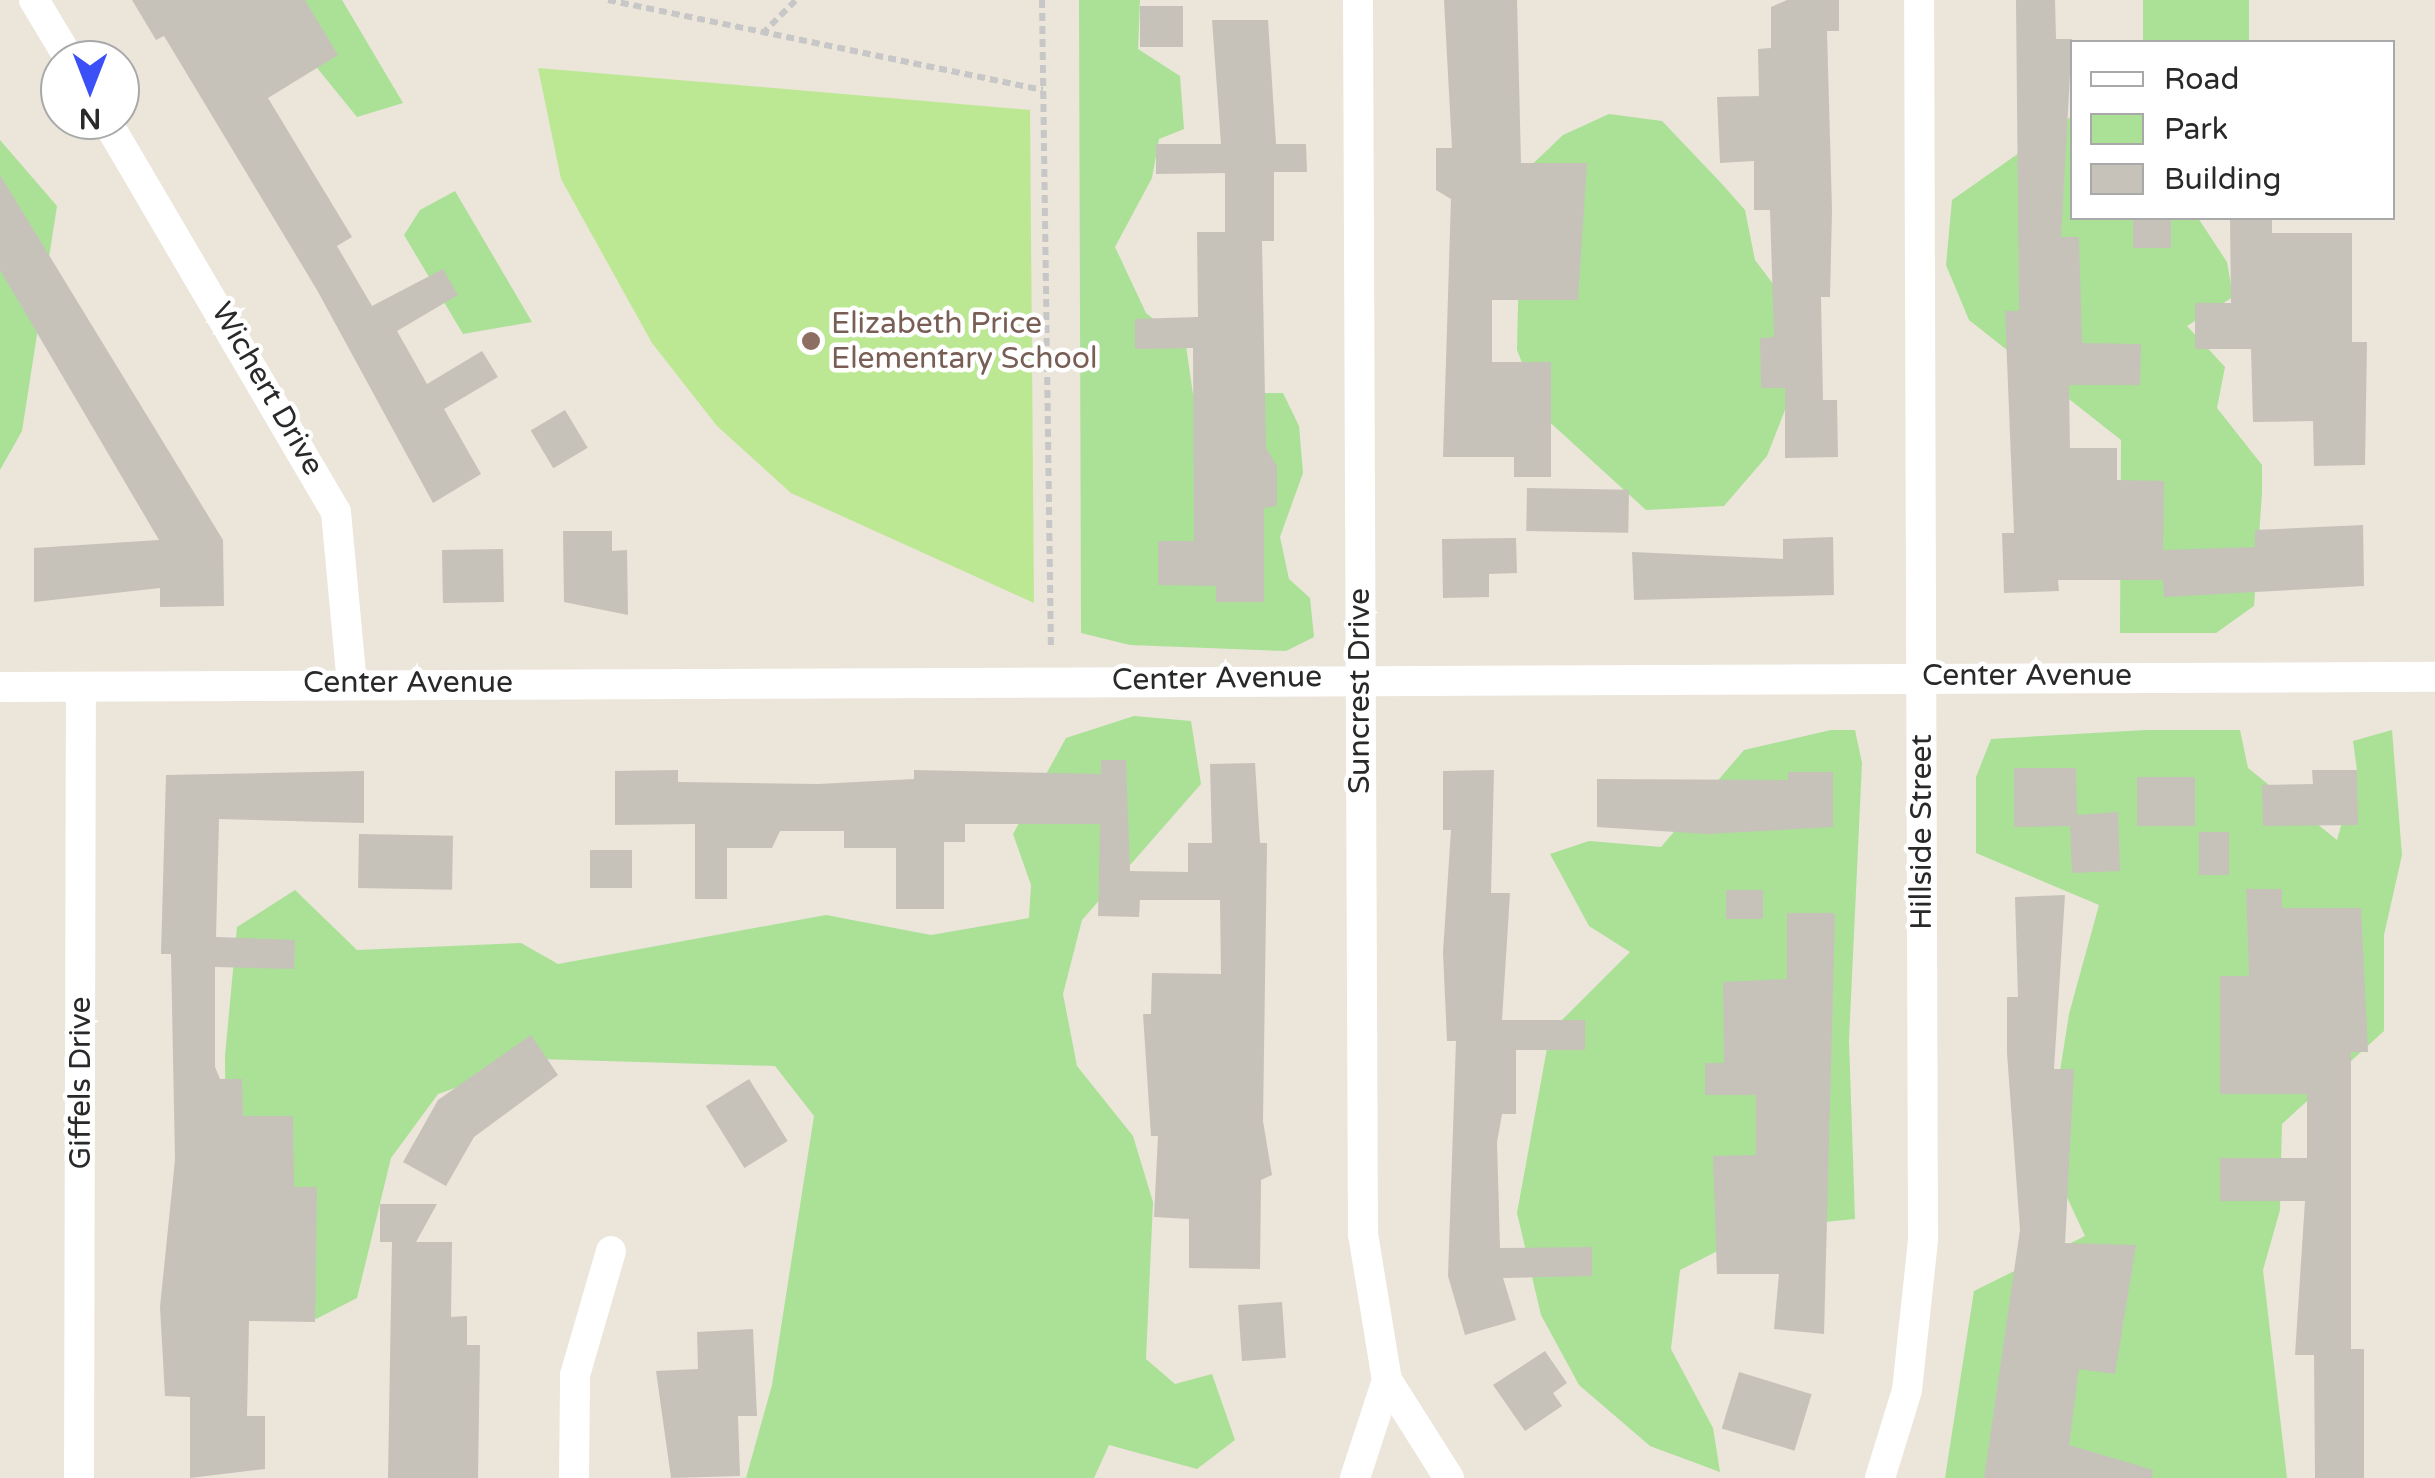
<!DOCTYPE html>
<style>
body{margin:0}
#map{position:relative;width:2435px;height:1478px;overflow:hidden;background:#ebe5da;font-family:"Varela Round",sans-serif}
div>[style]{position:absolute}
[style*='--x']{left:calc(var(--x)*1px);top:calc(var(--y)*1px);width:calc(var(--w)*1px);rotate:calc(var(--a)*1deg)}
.green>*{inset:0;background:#aae197;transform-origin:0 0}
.pitch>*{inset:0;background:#bde893}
.building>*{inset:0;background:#c6c2ba;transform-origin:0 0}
.path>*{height:6px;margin-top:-3px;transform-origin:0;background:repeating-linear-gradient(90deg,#c7c7c7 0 8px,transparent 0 13px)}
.street>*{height:30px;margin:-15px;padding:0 15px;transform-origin:15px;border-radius:15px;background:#fff}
.dots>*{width:28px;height:28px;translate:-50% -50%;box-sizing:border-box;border:5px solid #fff;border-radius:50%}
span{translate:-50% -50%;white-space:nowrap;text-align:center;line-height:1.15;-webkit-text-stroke:9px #fff;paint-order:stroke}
.education-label{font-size:30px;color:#785e54}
.left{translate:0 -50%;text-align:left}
.street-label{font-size:30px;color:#292929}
.legend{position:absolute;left:2070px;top:40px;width:325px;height:180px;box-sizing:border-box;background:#fff;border:2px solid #a9a9a9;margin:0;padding:12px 18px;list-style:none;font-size:30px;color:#292929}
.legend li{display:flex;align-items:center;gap:20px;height:50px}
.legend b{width:50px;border:2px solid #a9a9a9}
.north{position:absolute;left:40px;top:40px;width:100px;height:100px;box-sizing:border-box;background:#fff;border:2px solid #a9a9a9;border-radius:50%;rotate:180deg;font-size:28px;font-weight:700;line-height:40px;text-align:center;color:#292929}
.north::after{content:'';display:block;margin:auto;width:35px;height:45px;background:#3c50f7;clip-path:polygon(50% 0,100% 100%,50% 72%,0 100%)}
</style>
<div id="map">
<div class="green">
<div style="clip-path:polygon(262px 0,342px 0,403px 103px,357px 117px)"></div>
<div style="clip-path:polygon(1079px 0,1140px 0,1138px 49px,1180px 76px,1184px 129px,1159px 139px,1152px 178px,1115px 247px,1146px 313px,1186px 346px,1193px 394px,1283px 393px,1299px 426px,1303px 473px,1280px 537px,1289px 579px,1310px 598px,1314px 637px,1286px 651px,1130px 645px,1081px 633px)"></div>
<div style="left:2143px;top:0;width:106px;height:42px"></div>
<div style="clip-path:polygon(1609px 114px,1662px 121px,1722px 184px,1745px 210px,1755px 260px,1792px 309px,1785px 410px,1767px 456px,1724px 506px,1646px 510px,1543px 416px,1517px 350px,1521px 175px,1563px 135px)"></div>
<div style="clip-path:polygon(2072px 116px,2072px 218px,2198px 218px,2227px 262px,2233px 297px,2187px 326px,2225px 367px,2217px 408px,2262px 465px,2262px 493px,2254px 606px,2216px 633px,2120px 633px,2121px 440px,1969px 320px,1946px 265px,1952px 200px)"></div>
<div style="clip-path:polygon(0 140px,57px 206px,22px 431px,0 470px)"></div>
<div style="clip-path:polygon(455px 191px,532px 322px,463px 334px,404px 235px,420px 210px)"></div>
<div style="clip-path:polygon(1134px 716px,1191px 721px,1201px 784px,1082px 920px,1063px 994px,1077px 1066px,1133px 1136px,1153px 1202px,1146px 1359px,1175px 1384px,1212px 1374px,1235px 1440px,1197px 1469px,1109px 1445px,1094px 1478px,746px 1478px,772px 1385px,814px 1116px,775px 1066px,539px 1059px,438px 1094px,391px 1158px,357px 1298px,316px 1319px,269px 1281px,226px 1210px,225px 1056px,237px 927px,295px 890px,357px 950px,521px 943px,558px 964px,826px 915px,931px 935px,1029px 918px,1031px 885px,1013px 834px,1066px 738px)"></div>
<div style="clip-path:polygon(1831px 730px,1855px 730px,1862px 763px,1849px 1040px,1855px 1219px,1763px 1228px,1680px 1270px,1671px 1349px,1713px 1428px,1720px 1472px,1650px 1446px,1579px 1385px,1541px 1315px,1517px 1213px,1550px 1032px,1630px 952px,1589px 926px,1550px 854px,1589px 841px,1661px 847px,1744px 750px)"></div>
<div style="clip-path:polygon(2146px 730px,2240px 730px,2248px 768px,2337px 840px,2357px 770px,2353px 741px,2392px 730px,2402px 855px,2384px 935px,2384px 1031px,2282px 1124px,2280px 1210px,2263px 1270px,2287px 1478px,1945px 1478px,1974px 1291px,2085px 1236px,2047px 1154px,2069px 1014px,2099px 905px,1976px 853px,1976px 777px,1991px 739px)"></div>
</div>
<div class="pitch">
<div style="clip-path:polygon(538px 68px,1030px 110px,1034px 603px,791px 493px,717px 426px,652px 343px,561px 179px)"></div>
</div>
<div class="building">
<div style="clip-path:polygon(132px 0,305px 0,338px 55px,268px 98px,352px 237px,337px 246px,372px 306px,443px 269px,458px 295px,397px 331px,427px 384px,482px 351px,498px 377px,444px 409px,481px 474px,433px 503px,317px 290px,164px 36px,156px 40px)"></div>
<div style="clip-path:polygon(1444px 0,1517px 0,1521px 163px,1587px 163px,1578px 300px,1492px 300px,1492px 362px,1551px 362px,1551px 477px,1514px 477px,1514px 457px,1443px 457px,1451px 199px,1436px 190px,1436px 148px,1452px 148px)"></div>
<div style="clip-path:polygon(1787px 0,1839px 0,1839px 31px,1827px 31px,1832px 210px,1830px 297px,1821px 297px,1823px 400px,1837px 400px,1838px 457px,1785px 458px,1785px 388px,1761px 388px,1760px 338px,1774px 337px,1770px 210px,1754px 210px,1754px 161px,1720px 163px,1717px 97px,1759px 96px,1758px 49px,1771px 48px,1771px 7px)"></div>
<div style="clip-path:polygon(2016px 0,2055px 0,2056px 39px,2072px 39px,2061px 237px,2079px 237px,2082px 343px,2141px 344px,2140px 385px,2069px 385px,2070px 448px,2117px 448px,2117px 480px,2164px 481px,2163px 550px,2255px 547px,2255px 530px,2363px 525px,2364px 586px,2164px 597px,2163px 580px,2058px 580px,2059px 591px,2004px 593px,2002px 533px,2014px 533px,2005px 311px,2019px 311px)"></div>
<div style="left:1183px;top:6px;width:41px;height:43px;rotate:90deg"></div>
<div style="clip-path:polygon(1212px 20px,1268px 20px,1276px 144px,1306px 144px,1307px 172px,1274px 172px,1274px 241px,1262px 241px,1266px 448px,1277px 466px,1277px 506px,1264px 508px,1264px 602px,1216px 602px,1216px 586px,1158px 585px,1158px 541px,1194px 541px,1193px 348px,1135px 349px,1135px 319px,1198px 317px,1197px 232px,1225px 232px,1225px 173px,1156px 174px,1156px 144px,1221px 144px)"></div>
<div style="clip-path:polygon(0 175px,223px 540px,224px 606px,160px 607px,160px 588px,34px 602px,34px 548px,159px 540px,0 270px)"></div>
<div style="left:2171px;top:218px;width:30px;height:38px;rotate:90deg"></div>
<div style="clip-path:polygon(2230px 218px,2272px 218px,2272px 233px,2352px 233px,2352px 342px,2367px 342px,2365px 465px,2314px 466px,2313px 421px,2253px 422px,2251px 349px,2195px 349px,2195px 303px,2231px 303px)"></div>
<div style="left:565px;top:410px;width:44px;height:40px;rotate:59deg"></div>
<div style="left:1527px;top:488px;width:102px;height:43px;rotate:1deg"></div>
<div style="clip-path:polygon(563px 531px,612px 531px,612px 551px,627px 550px,628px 615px,564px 602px)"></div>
<div style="clip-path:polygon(1833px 537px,1834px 595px,1634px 600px,1632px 552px,1783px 559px,1783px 539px)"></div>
<div style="clip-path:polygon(1516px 538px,1517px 573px,1489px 574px,1489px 597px,1443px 598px,1442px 539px)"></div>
<div style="left:503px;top:549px;width:53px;height:61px;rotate:89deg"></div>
<div style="clip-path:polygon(1101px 760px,1126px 760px,1130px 871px,1188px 872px,1188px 843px,1212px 843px,1210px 764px,1255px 763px,1260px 843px,1267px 843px,1263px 1121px,1272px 1175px,1261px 1180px,1260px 1269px,1189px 1268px,1189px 1219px,1154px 1217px,1158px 1136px,1151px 1136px,1143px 1014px,1151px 1014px,1152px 973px,1221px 974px,1220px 900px,1140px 900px,1139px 917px,1098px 916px,1100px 824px,965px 824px,965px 842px,944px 842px,944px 909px,896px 909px,896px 848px,844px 848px,844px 831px,780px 831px,772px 848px,727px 848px,727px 899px,695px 899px,695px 824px,615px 825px,615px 771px,678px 770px,678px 782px,818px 784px,914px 779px,914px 770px,1101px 774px)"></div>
<div style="clip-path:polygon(2014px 768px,2076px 768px,2077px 815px,2118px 812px,2120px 871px,2072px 873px,2070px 826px,2014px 827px)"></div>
<div style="clip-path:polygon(1494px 770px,1491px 893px,1510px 893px,1502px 1020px,1585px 1020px,1585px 1050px,1516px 1050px,1516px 1114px,1502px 1114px,1497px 1142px,1500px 1248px,1592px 1247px,1592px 1276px,1503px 1278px,1516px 1320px,1465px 1335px,1448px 1276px,1456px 1041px,1447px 1041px,1443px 952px,1451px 830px,1443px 830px,1443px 771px)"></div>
<div style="clip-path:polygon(2312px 770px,2357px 770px,2358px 825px,2263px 826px,2262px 785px,2313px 784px)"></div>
<div style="clip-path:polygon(364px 771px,364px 823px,219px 819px,216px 937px,295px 940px,294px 969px,215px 967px,215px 1067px,220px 1079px,242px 1079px,243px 1116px,293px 1116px,294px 1187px,317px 1187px,315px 1322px,249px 1321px,247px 1416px,265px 1416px,265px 1469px,190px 1478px,190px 1397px,165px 1396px,160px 1307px,175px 1160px,171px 954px,161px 954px,166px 775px)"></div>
<div style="clip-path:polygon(1788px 772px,1833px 772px,1833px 827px,1707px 834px,1597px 827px,1597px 779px,1788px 780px)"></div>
<div style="left:2137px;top:777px;width:58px;height:49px"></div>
<div style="left:2199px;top:832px;width:30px;height:43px"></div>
<div style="left:359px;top:834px;width:94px;height:54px;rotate:1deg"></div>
<div style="left:590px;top:850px;width:42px;height:38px"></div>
<div style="clip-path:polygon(2246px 889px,2282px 889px,2282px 908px,2361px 908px,2368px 1052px,2351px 1052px,2351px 1349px,2364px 1349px,2364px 1478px,2315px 1478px,2314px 1355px,2295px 1355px,2305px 1201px,2220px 1201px,2220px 1158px,2307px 1158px,2307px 1094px,2220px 1094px,2220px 976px,2249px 976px)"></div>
<div style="left:1726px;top:890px;width:37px;height:29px"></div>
<div style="clip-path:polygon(2065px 895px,2054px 1069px,2074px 1069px,2065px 1243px,2136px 1245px,2115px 1374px,2079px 1369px,2069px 1445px,2153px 1470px,2152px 1478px,1984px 1478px,2020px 1230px,2007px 1053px,2007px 997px,2018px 997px,2015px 897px)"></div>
<div style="clip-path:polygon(1787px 913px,1835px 913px,1824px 1334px,1774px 1329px,1779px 1274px,1717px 1274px,1713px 1156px,1756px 1155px,1756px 1095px,1705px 1095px,1705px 1063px,1724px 1063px,1723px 982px,1787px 979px)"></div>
<div style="clip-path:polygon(531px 1035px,558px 1075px,474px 1137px,446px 1186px,403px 1162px,438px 1100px)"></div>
<div style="left:749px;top:1079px;width:73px;height:51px;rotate:58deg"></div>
<div style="clip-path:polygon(380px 1204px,437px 1204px,416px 1242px,452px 1242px,451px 1317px,467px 1316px,467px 1345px,480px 1345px,478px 1478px,388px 1478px,392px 1242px,380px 1242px)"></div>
<div style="left:1282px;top:1302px;width:56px;height:44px;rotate:86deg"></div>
<div style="clip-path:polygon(753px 1329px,757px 1416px,738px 1416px,740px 1476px,671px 1478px,656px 1371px,698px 1369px,697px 1332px)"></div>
<div style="clip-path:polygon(1545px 1351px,1567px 1383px,1553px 1393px,1562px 1406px,1525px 1431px,1493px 1385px)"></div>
<div style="left:1739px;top:1372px;width:76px;height:59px;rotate:17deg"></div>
</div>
<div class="path">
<div style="--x:608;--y:0;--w:444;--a:11.7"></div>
<div style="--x:1042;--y:0;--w:650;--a:89.21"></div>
<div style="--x:762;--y:34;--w:48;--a:-45"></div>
</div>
<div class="street">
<div style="--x:34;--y:0;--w:70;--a:59"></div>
<div style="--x:1358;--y:0;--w:1234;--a:89.77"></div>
<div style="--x:1363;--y:1234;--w:148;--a:80.7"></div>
<div style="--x:1387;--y:1380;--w:116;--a:57.7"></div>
<div style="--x:106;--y:120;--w:454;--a:59.6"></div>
<div style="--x:336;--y:512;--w:172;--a:84.7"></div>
<div style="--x:0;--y:687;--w:2435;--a:-0.24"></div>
<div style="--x:79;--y:1478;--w:791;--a:-89.86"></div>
<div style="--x:574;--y:1478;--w:103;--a:-89.4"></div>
<div style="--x:575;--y:1375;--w:129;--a:-73.8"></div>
<div style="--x:1355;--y:1478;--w:103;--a:-71.9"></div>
<div style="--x:1880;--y:1478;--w:92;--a:-72.9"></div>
<div style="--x:1907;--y:1390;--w:151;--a:-83.9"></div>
<div style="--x:1923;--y:1240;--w:1240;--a:-90.18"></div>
</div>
<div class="dots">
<div style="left:811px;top:341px;background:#8d6e63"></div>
</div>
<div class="education-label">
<span class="left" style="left:831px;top:341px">Elizabeth Price<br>Elementary School</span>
</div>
<div class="street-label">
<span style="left:267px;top:389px;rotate:60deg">Wichert Drive</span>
<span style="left:2027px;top:676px">Center Avenue</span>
<span style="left:1217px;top:679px;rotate:-1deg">Center Avenue</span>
<span style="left:408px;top:683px">Center Avenue</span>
<span style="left:1360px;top:691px;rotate:-90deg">Suncrest Drive</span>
<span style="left:1922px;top:832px;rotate:-90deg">Hillside Street</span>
<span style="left:81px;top:1083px;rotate:-90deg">Giffels Drive</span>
</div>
<ul class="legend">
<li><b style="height:12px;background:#fff"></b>Road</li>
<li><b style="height:28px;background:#aae197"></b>Park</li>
<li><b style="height:28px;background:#c6c2ba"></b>Building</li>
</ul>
<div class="north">N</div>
</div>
